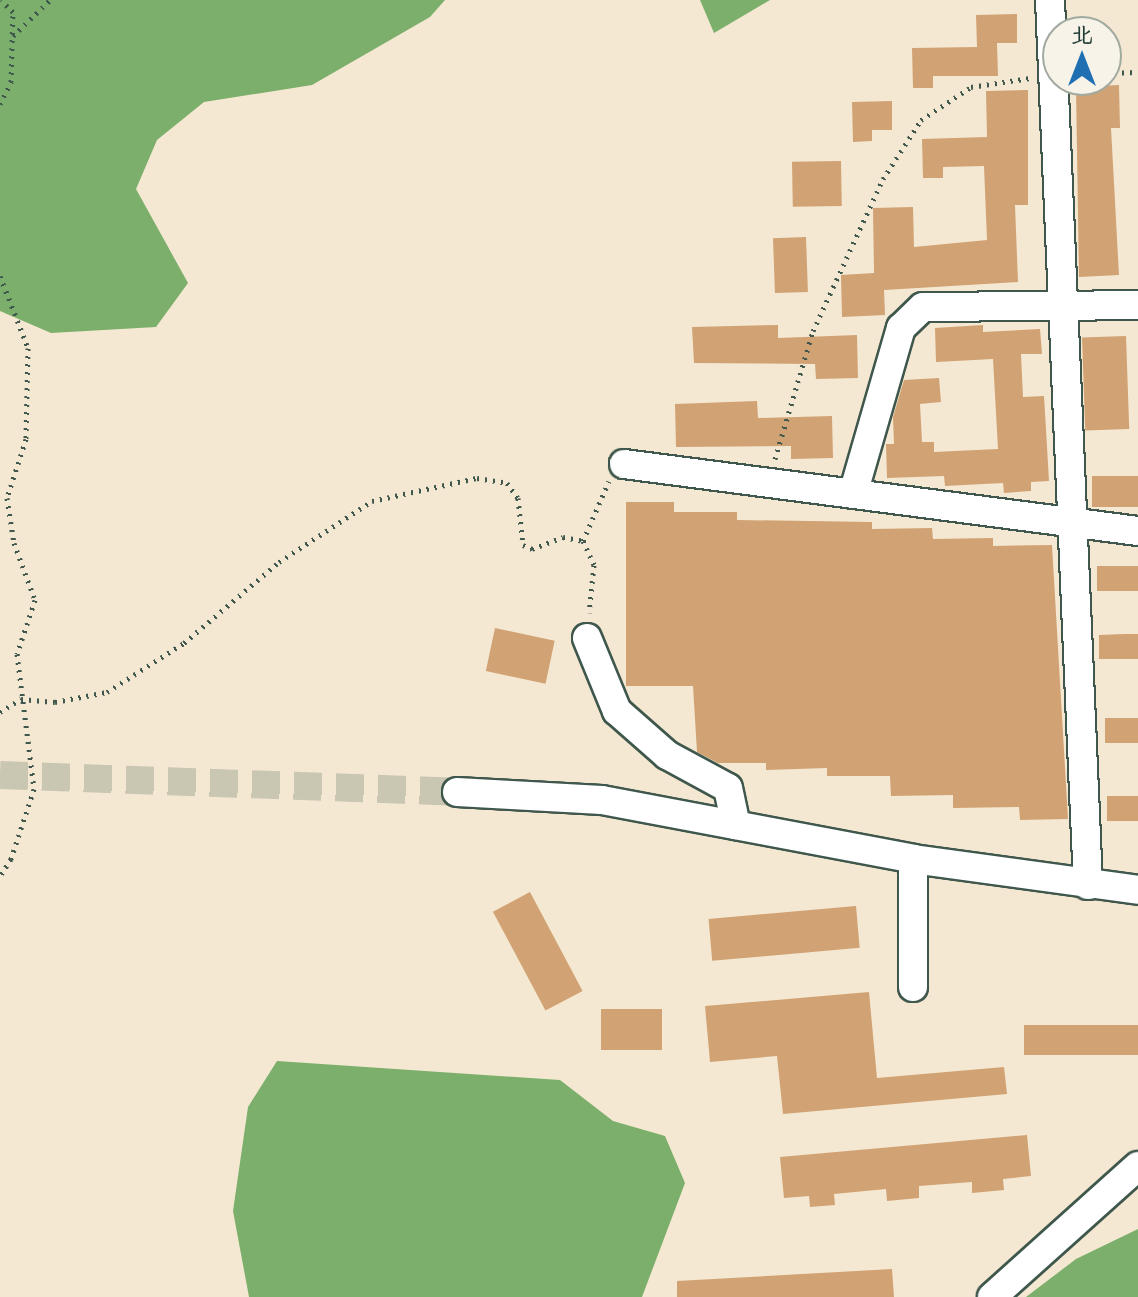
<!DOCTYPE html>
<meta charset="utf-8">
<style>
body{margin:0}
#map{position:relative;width:1138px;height:1297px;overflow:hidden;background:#f4e8d2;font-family:Mali,"LXGW WenKai TC",sans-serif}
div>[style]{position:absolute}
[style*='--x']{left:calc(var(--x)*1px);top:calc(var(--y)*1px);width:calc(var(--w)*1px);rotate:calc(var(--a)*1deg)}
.forest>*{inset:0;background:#7baf6b}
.building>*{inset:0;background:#d1a273;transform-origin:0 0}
.street-tunnel>*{height:28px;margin-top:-14px;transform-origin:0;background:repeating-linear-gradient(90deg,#c9c6b2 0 28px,transparent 0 42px)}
.path>*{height:5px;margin-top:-2.5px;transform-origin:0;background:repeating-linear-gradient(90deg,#3f574c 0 2px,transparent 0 8px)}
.roads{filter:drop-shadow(2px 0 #3f574c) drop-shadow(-2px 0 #3f574c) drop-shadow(0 2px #3f574c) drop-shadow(0 -2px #3f574c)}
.street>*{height:28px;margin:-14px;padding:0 14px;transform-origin:14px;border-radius:14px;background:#fff}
span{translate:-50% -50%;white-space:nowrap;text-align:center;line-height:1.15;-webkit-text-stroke:8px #f7f3e8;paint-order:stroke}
.north{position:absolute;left:1042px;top:16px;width:80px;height:80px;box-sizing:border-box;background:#f7f3e8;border:2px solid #a1aaa0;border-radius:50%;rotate:0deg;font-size:22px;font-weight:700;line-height:32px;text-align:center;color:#1f3d34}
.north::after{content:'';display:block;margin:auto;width:28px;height:36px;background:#1f6fb2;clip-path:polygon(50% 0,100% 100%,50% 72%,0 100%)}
</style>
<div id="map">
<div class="forest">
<div style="clip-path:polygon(0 0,445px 0,430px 17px,312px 85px,204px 102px,157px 140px,136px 189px,188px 283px,156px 327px,51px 333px,0 311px)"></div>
<div style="clip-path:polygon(700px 0,770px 0,714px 33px)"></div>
<div style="clip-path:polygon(277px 1061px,560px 1080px,613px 1121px,665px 1136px,685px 1183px,642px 1297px,249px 1297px,233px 1211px,248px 1107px)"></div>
<div style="clip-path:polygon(1138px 1229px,1138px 1297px,1026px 1297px,1076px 1259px)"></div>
</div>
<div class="building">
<div style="clip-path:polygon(1017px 14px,1017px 43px,997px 43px,998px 76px,933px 76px,933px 88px,913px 88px,912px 48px,977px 47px,976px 15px)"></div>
<div style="clip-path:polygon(1119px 85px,1120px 128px,1111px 128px,1119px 275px,1079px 277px,1076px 87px)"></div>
<div style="clip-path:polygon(1028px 90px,1028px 205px,1015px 205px,1018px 282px,884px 290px,885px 315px,842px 317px,841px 275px,874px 273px,873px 208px,913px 207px,914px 247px,987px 240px,984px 166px,943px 167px,943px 178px,923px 178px,922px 139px,987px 137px,986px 91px)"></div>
<div style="clip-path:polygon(892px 101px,892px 130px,872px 130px,872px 141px,853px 142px,852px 102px)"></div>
<div style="left:841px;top:161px;width:45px;height:49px;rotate:89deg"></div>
<div style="left:806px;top:237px;width:55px;height:33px;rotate:88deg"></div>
<div style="clip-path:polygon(778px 325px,778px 338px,857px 335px,858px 378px,816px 379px,815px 364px,694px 363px,692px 327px)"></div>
<div style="clip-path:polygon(983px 325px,983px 332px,1040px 329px,1042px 354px,1021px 354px,1023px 397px,1044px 396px,1049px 481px,1031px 482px,1031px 491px,1004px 493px,1003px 483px,945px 486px,944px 476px,887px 478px,886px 444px,894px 444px,893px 417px,904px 380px,939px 378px,941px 402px,920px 404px,922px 442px,934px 442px,934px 452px,998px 449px,993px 359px,936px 362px,935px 328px)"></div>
<div style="left:1126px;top:336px;width:93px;height:44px;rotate:88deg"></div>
<div style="clip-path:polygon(757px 401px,758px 418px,832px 416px,833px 458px,791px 459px,791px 446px,676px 447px,675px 404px)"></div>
<div style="left:1138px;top:476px;width:31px;height:46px;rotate:90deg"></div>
<div style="clip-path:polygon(626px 502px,674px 502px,674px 512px,737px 512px,737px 520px,872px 522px,872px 529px,932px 528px,933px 539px,993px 538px,993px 546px,1052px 545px,1068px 819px,1020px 820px,1019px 807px,953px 808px,953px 795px,891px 796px,890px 776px,827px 776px,827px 768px,766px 770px,766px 763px,718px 763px,697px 752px,693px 686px,626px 686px)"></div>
<div style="left:1138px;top:566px;width:25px;height:41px;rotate:90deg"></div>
<div style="left:495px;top:628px;width:61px;height:44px;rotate:12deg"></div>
<div style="clip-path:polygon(1125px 634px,1138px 634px,1138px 659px,1099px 659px,1099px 635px)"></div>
<div style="left:1138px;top:718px;width:25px;height:33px;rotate:90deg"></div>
<div style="left:1107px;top:796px;width:31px;height:25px"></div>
<div style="left:530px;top:892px;width:112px;height:42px;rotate:62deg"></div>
<div style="left:856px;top:906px;width:42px;height:148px;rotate:85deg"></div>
<div style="clip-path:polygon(869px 992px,877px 1078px,1004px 1067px,1007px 1094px,783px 1114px,777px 1056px,710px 1062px,705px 1006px)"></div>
<div style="left:662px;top:1009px;width:41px;height:61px;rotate:90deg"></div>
<div style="left:1138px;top:1025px;width:30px;height:114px;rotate:90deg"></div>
<div style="clip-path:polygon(1027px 1135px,1031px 1176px,1003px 1179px,1004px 1190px,972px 1193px,972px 1182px,919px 1186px,919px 1198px,887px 1201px,886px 1189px,834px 1194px,835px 1205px,810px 1207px,809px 1196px,784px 1198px,780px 1157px)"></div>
<div style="clip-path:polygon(892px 1269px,894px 1297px,677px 1297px,677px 1281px)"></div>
</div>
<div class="street-tunnel">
<div style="--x:0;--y:775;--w:457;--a:2.1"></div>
</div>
<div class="path">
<div style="--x:13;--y:36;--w:52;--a:-44.2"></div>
<div style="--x:1106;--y:73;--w:32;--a:-2"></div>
<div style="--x:0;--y:104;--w:25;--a:-63"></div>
<div style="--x:11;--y:82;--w:70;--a:-88.4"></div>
<div style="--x:13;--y:12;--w:17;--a:-135"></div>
<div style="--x:0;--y:276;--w:77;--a:68.7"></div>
<div style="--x:28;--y:348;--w:91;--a:91.3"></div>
<div style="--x:26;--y:439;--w:62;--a:107.9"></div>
<div style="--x:7;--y:498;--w:46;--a:81.2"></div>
<div style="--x:14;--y:543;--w:61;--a:69.8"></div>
<div style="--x:35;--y:600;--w:57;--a:108.4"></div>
<div style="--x:17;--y:654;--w:136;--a:82.8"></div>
<div style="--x:34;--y:789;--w:74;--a:108.2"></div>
<div style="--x:11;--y:859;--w:20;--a:123"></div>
<div style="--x:775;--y:459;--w:134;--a:-73.5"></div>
<div style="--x:813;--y:331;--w:167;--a:-65.3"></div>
<div style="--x:883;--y:179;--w:70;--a:-57.2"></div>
<div style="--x:921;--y:120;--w:60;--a:-33.4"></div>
<div style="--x:971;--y:87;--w:60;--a:-8.7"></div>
<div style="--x:583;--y:541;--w:26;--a:65"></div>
<div style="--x:594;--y:565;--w:48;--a:95.9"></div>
<div style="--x:0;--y:712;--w:25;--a:-32"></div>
<div style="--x:21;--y:699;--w:34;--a:5"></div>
<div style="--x:55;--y:702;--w:53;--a:-10.9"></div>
<div style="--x:107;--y:692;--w:91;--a:-32.5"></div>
<div style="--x:184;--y:643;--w:125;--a:-40.5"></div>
<div style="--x:279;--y:562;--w:111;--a:-33.3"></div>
<div style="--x:372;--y:501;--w:107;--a:-12.4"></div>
<div style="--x:477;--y:478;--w:30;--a:9"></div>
<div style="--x:507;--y:483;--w:19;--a:54"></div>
<div style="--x:518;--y:498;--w:47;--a:83.9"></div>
<div style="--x:523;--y:545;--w:10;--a:24"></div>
<div style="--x:532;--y:549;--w:33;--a:-21"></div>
<div style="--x:563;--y:537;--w:20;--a:11"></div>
<div style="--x:583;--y:541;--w:65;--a:-66.6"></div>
</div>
<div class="roads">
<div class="street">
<div style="--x:1050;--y:0;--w:886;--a:87.54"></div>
<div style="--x:624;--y:464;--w:518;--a:7.43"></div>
<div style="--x:853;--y:494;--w:173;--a:-73.9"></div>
<div style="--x:901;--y:328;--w:30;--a:-44"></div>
<div style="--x:923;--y:307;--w:215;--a:-0.5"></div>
<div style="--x:587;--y:638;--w:79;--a:67.7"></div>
<div style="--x:617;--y:711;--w:67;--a:41.3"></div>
<div style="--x:667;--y:755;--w:69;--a:28.4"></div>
<div style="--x:728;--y:788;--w:38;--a:78"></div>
<div style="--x:457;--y:792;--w:145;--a:3.2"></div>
<div style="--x:602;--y:800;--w:317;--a:10.7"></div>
<div style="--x:913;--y:859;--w:227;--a:7.8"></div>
<div style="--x:913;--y:987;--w:128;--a:-90"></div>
<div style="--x:992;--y:1297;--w:196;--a:-41.9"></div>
</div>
</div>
<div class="north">北</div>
</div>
